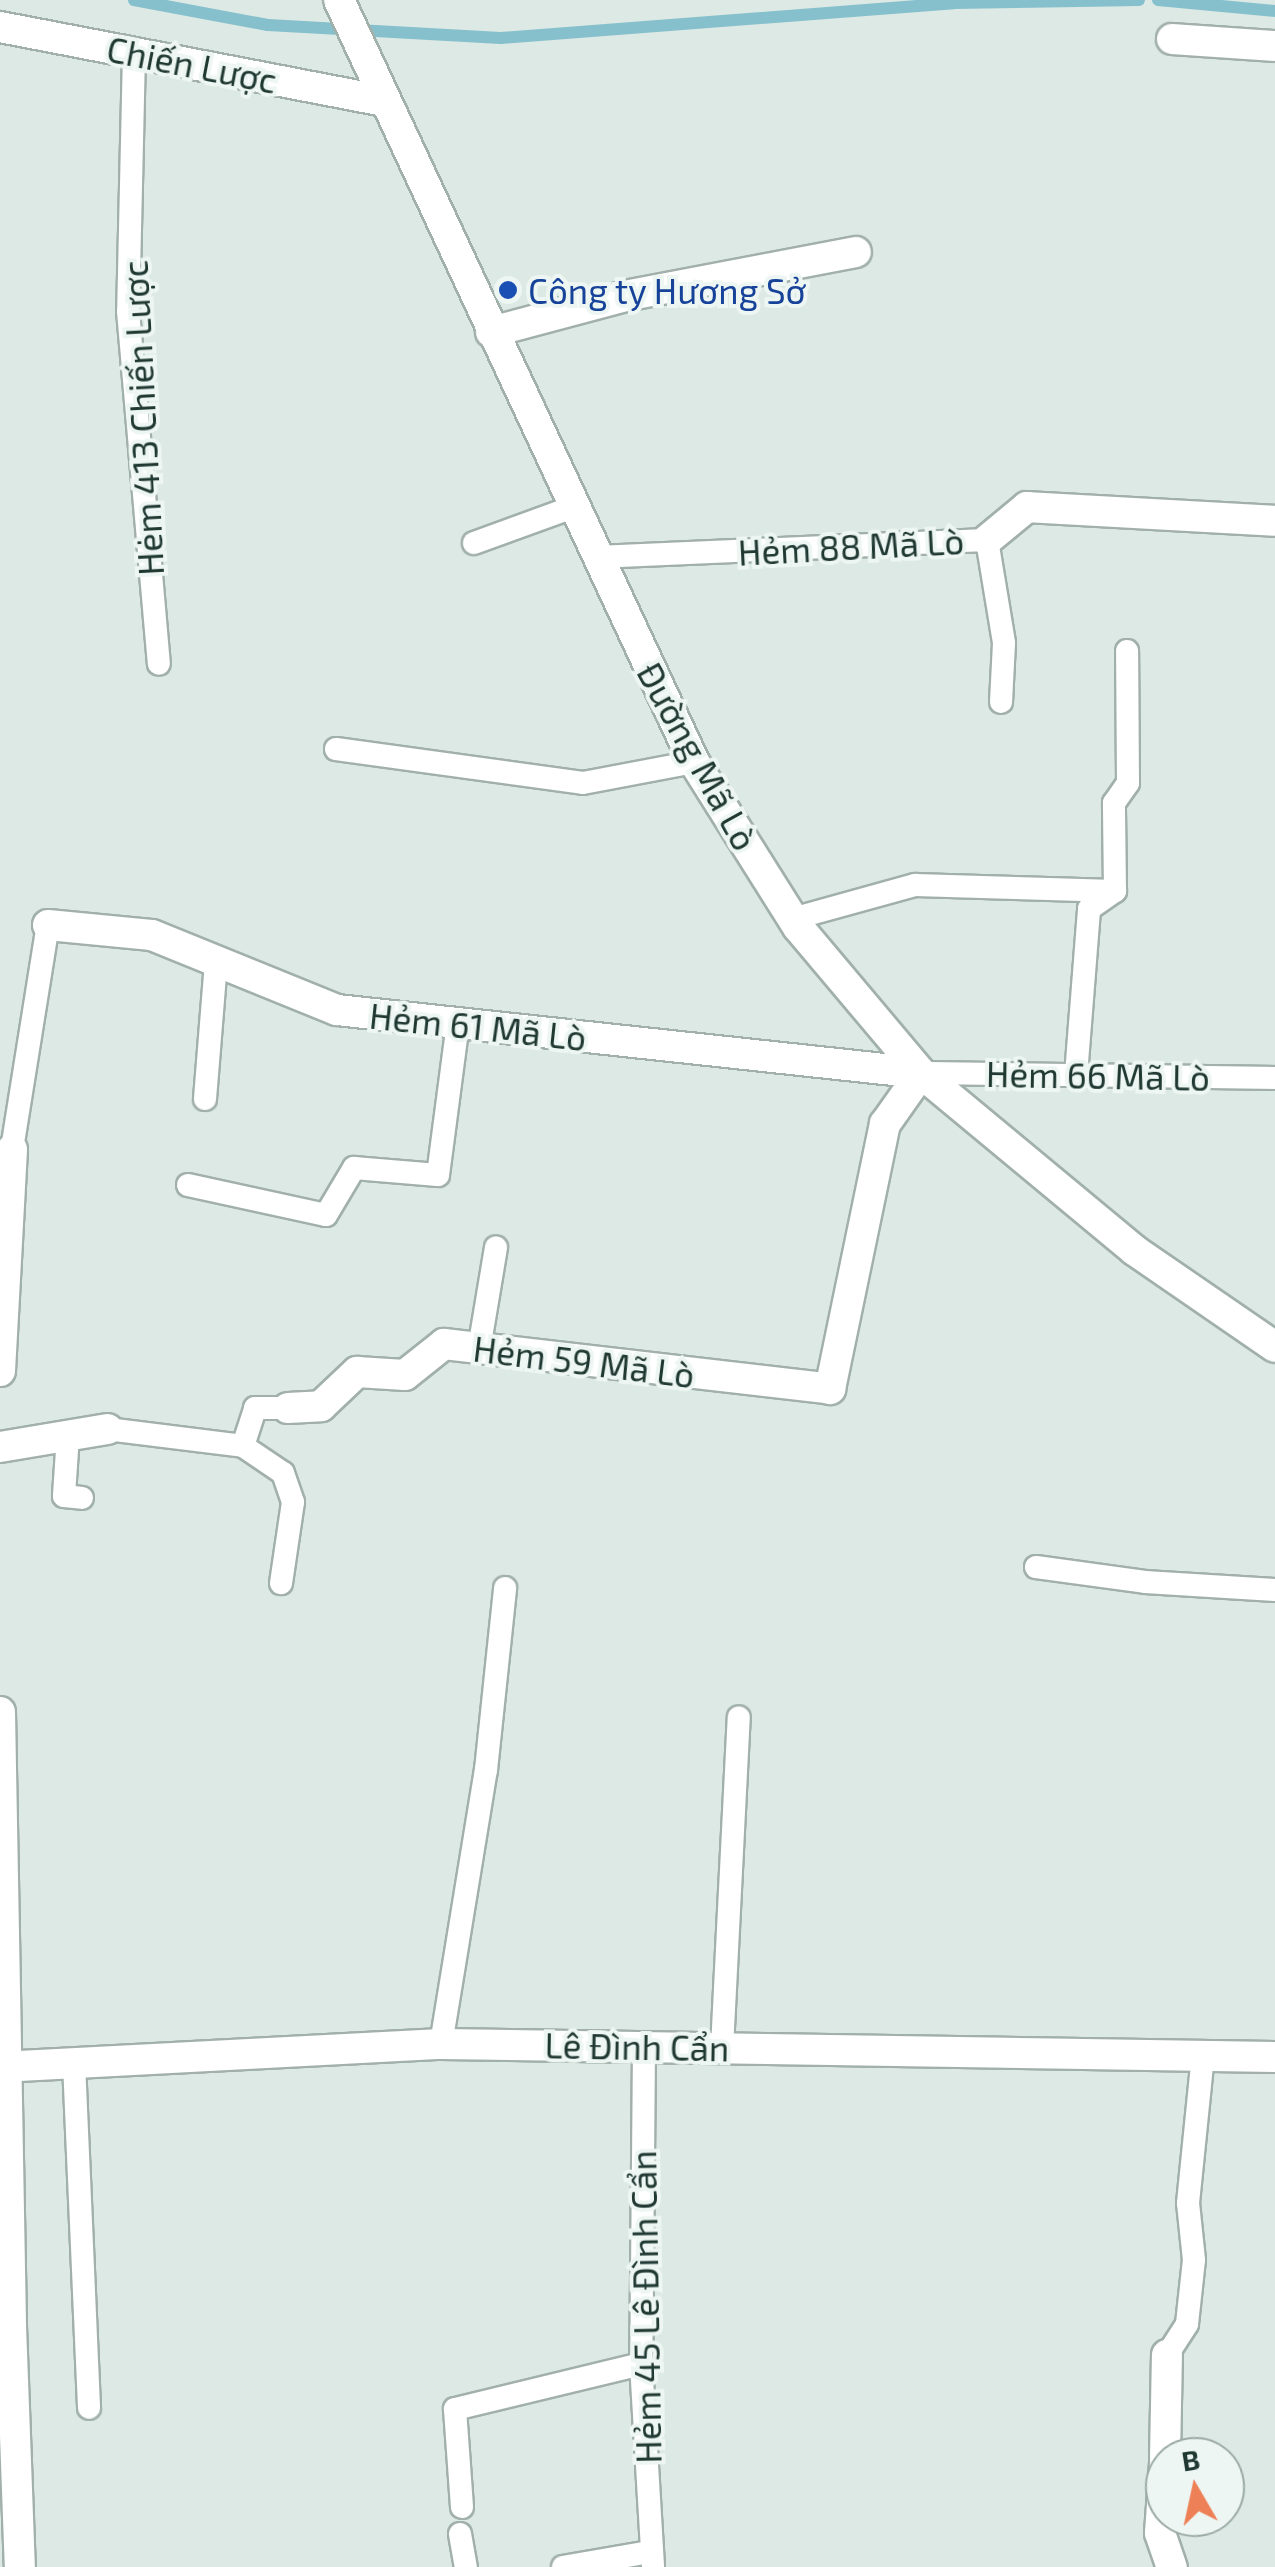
<!DOCTYPE html>
<meta charset="utf-8">
<style>
body{margin:0}
#map{position:relative;width:1275px;height:2567px;overflow:hidden;background:#dde9e4;font-family:"Exo 2",sans-serif}
div>[style]{position:absolute}
[style*='--x']{left:calc(var(--x)*1px);top:calc(var(--y)*1px);width:calc(var(--w)*1px);rotate:calc(var(--a)*1deg)}
.stream>*{height:12px;margin:-6px;padding:0 6px;transform-origin:6px;border-radius:6px;background:#86c0cd}
.roads{filter:drop-shadow(2px 0 #a1b0ab) drop-shadow(-2px 0 #a1b0ab) drop-shadow(0 2px #a1b0ab) drop-shadow(0 -2px #a1b0ab)}
.service>*{height:22px;margin:-11px;padding:0 11px;transform-origin:11px;border-radius:11px;background:#fff}
.minor>*{height:30px;margin:-15px;padding:0 15px;transform-origin:15px;border-radius:15px;background:#fff}
.tertiary>*{height:30px;margin:-15px;padding:0 15px;transform-origin:15px;border-radius:15px;background:#fff}
.secondary>*{height:30px;margin:-15px;padding:0 15px;transform-origin:15px;border-radius:15px;background:#fff}
.dots>*{width:28px;height:28px;translate:-50% -50%;box-sizing:border-box;border:5px solid #edf6f2;border-radius:50%}
span{translate:-50% -50%;white-space:nowrap;text-align:center;line-height:1.15;-webkit-text-stroke:8px #edf6f2;paint-order:stroke}
.street-label{font-size:35px;color:#203832}
.transit-label{font-size:35px;color:#164399}
.left{translate:0 -50%;text-align:left}
.north{position:absolute;left:1145px;top:2437px;width:100px;height:100px;box-sizing:border-box;background:#edf6f2;border:2px solid #9baaa5;border-radius:50%;rotate:351deg;font-size:28px;font-weight:700;line-height:40px;text-align:center;color:#203832}
.north::after{content:'';display:block;margin:auto;width:35px;height:45px;background:#ee8057;clip-path:polygon(50% 0,100% 100%,50% 72%,0 100%)}
</style>
<div id="map">
<div class="stream">
<div style="--x:134;--y:0;--w:136;--a:10.6"></div>
<div style="--x:268;--y:25;--w:233;--a:3.2"></div>
<div style="--x:501;--y:38;--w:454;--a:-4.4"></div>
<div style="--x:954;--y:3;--w:185;--a:-0.9"></div>
<div style="--x:1158;--y:0;--w:118;--a:5.4"></div>
</div>
<div class="roads">
<div class="service">
<div style="--x:134;--y:53;--w:258;--a:91.3"></div>
<div style="--x:128;--y:311;--w:354;--a:85"></div>
<div style="--x:474;--y:543;--w:105;--a:-20"></div>
<div style="--x:596;--y:557;--w:391;--a:-2.5"></div>
<div style="--x:987;--y:540;--w:104;--a:80.6"></div>
<div style="--x:1004;--y:643;--w:59;--a:92.9"></div>
<div style="--x:336;--y:749;--w:249;--a:7.8"></div>
<div style="--x:583;--y:783;--w:113;--a:-10.7"></div>
<div style="--x:792;--y:919;--w:128;--a:-15.5"></div>
<div style="--x:915;--y:885;--w:200;--a:1.7"></div>
<div style="--x:921;--y:1073;--w:354;--a:0.8"></div>
<div style="--x:1076;--y:1075;--w:167;--a:-85.5"></div>
<div style="--x:1089;--y:909;--w:32;--a:-35"></div>
<div style="--x:1115;--y:891;--w:88;--a:-90.7"></div>
<div style="--x:1114;--y:803;--w:24;--a:-55"></div>
<div style="--x:1128;--y:783;--w:132;--a:-90.4"></div>
<div style="--x:205;--y:1099;--w:138;--a:-85.4"></div>
<div style="--x:12;--y:1149;--w:227;--a:-80.9"></div>
<div style="--x:188;--y:1185;--w:141;--a:12.3"></div>
<div style="--x:326;--y:1215;--w:55;--a:-59.2"></div>
<div style="--x:354;--y:1168;--w:84;--a:4.8"></div>
<div style="--x:438;--y:1175;--w:153;--a:-82.5"></div>
<div style="--x:479;--y:1349;--w:103;--a:-80.5"></div>
<div style="--x:107;--y:1429;--w:137;--a:7.1"></div>
<div style="--x:243;--y:1446;--w:40;--a:-72"></div>
<div style="--x:255;--y:1408;--w:33;--a:0"></div>
<div style="--x:68;--y:1435;--w:61;--a:93.8"></div>
<div style="--x:64;--y:1496;--w:18;--a:6"></div>
<div style="--x:243;--y:1446;--w:48;--a:34"></div>
<div style="--x:283;--y:1473;--w:31;--a:71"></div>
<div style="--x:293;--y:1502;--w:82;--a:98.4"></div>
<div style="--x:1036;--y:1567;--w:110;--a:7.8"></div>
<div style="--x:1145;--y:1582;--w:130;--a:3.5"></div>
<div style="--x:441;--y:2044;--w:278;--a:-80.7"></div>
<div style="--x:486;--y:1770;--w:183;--a:-84"></div>
<div style="--x:644;--y:2047;--w:317;--a:90.5"></div>
<div style="--x:641;--y:2364;--w:203;--a:86.6"></div>
<div style="--x:722;--y:2048;--w:331;--a:-87.1"></div>
<div style="--x:74;--y:2063;--w:345;--a:87.5"></div>
<div style="--x:1167;--y:2355;--w:37;--a:-57"></div>
<div style="--x:1187;--y:2324;--w:64;--a:-83.8"></div>
<div style="--x:1194;--y:2260;--w:57;--a:-96"></div>
<div style="--x:1188;--y:2203;--w:148;--a:-84.2"></div>
<div style="--x:462;--y:2507;--w:98;--a:-94.1"></div>
<div style="--x:455;--y:2409;--w:191;--a:-13.6"></div>
<div style="--x:460;--y:2534;--w:34;--a:80"></div>
<div style="--x:563;--y:2567;--w:88;--a:-9.8"></div>
</div>
<div class="minor">
<div style="--x:0;--y:27;--w:392;--a:10.9"></div>
<div style="--x:1172;--y:39;--w:103;--a:3.9"></div>
<div style="--x:491;--y:332;--w:139;--a:-15"></div>
<div style="--x:625;--y:296;--w:235;--a:-10.8"></div>
<div style="--x:987;--y:540;--w:52;--a:-39.5"></div>
<div style="--x:1027;--y:507;--w:248;--a:3.2"></div>
<div style="--x:48;--y:925;--w:104;--a:5.5"></div>
<div style="--x:152;--y:935;--w:200;--a:22.1"></div>
<div style="--x:337;--y:1010;--w:587;--a:6.16"></div>
<div style="--x:0;--y:1371;--w:222;--a:-86.9"></div>
<div style="--x:288;--y:1408;--w:33;--a:-3"></div>
<div style="--x:321;--y:1406;--w:50;--a:-43.4"></div>
<div style="--x:357;--y:1372;--w:48;--a:3.6"></div>
<div style="--x:405;--y:1375;--w:50;--a:-38.5"></div>
<div style="--x:444;--y:1344;--w:389;--a:6.6"></div>
<div style="--x:830;--y:1389;--w:271;--a:-78.3"></div>
<div style="--x:885;--y:1124;--w:62;--a:-54.8"></div>
<div style="--x:0;--y:1447;--w:109;--a:-9.5"></div>
<div style="--x:0;--y:1712;--w:614;--a:88.97"></div>
<div style="--x:11;--y:2326;--w:241;--a:87.9"></div>
<div style="--x:1165;--y:2457;--w:102;--a:-88.9"></div>
<div style="--x:1165;--y:2463;--w:70;--a:94.1"></div>
<div style="--x:1160;--y:2533;--w:36;--a:71"></div>
</div>
<div class="tertiary">
<div style="--x:0;--y:2067;--w:442;--a:-3"></div>
<div style="--x:441;--y:2044;--w:834;--a:0.89"></div>
</div>
<div class="secondary">
<div style="--x:339;--y:0;--w:841;--a:65.02"></div>
<div style="--x:694;--y:762;--w:195;--a:57.8"></div>
<div style="--x:798;--y:927;--w:191;--a:49.9"></div>
<div style="--x:921;--y:1073;--w:277;--a:39.7"></div>
<div style="--x:1134;--y:1250;--w:171;--a:34.5"></div>
</div>
</div>
<div class="dots">
<div style="left:508px;top:290px;background:#1a4fb4"></div>
</div>
<div class="street-label">
<span style="left:192px;top:64px;rotate:11deg">Chiến Lược</span>
<span style="left:142px;top:418px;rotate:-93deg">Hėm 413 Chiến Lược</span>
<span style="left:851px;top:546px;rotate:-3deg">Hẻm 88 Mã Lò</span>
<span style="left:698px;top:756px;rotate:61deg">Đường Mã Lò</span>
<span style="left:478px;top:1026px;rotate:6deg">Hẻm 61 Mã Lò</span>
<span style="left:1098px;top:1075px;rotate:1deg">Hẻm 66 Mã Lò</span>
<span style="left:584px;top:1361px;rotate:7deg">Hẻm 59 Mã Lò</span>
<span style="left:637px;top:2046px;rotate:1deg">Lê Đình Cẩn</span>
<span style="left:645px;top:2307px;rotate:-91deg">Hẻm 45 Lê Đình Cẩn</span>
</div>
<div class="transit-label">
<span class="left" style="left:528px;top:290px">Công ty Hương Sở</span>
</div>
<div class="north">B</div>
</div>
